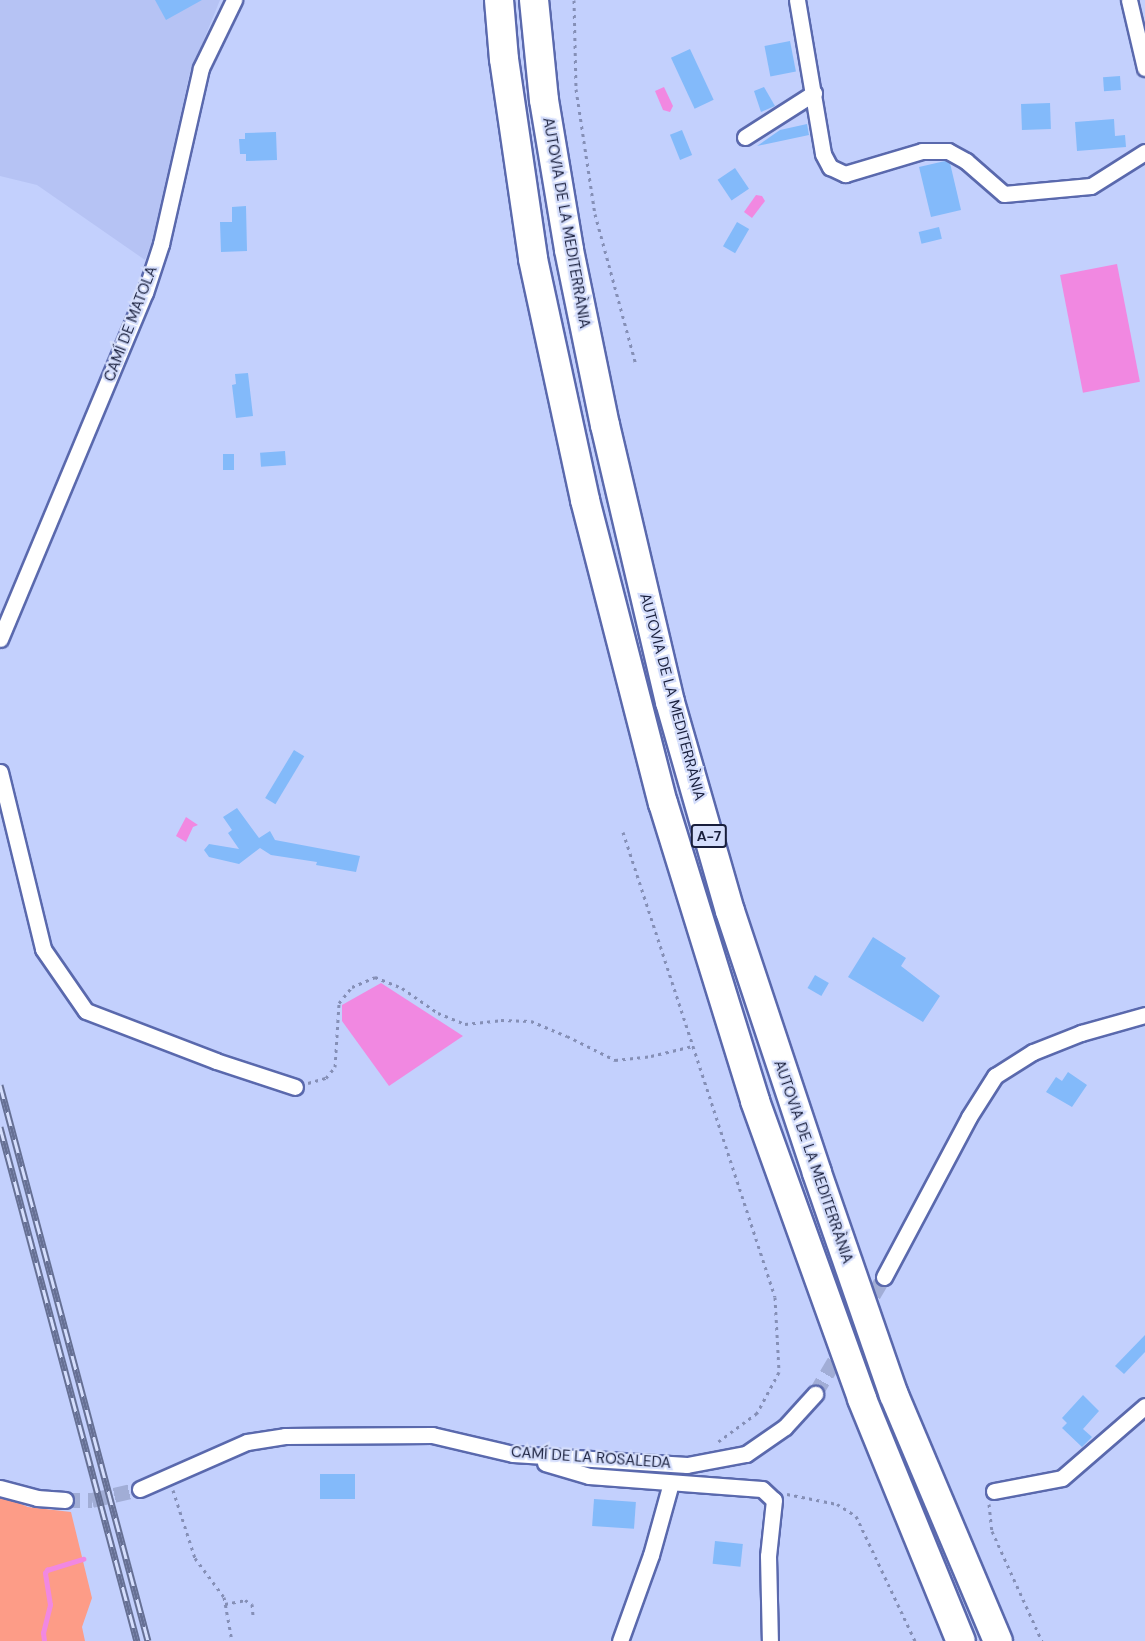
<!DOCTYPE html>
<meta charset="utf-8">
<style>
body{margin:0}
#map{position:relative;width:1145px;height:1641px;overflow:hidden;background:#c3d0fd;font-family:"DM Sans",sans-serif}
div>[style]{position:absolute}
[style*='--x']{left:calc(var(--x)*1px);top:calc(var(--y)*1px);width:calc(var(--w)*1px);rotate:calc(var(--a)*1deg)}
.built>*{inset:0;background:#b6c3f4}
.green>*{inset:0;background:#fd9c87}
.water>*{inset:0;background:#f188e1;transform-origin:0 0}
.stream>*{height:4.5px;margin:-2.25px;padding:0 2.25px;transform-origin:2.25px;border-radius:2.25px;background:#f188e1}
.building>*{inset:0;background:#83bafa;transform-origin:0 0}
.street-tunnel>*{height:15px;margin-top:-7.5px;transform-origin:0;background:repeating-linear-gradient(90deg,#a1add6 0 15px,transparent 0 23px)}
.path>*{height:3px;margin-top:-1.5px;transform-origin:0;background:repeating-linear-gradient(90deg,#858fb6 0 3px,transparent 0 7.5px)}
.roads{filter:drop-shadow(2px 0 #5a69ad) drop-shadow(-2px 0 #5a69ad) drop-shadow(0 2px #5a69ad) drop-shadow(0 -2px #5a69ad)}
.street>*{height:15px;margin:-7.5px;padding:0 7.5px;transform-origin:7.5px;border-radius:7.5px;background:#fff}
.highway>*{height:28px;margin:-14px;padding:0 14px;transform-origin:14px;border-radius:14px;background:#fff}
.rail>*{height:7px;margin-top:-3.5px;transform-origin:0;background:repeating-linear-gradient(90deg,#d5defc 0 14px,#667094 0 28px);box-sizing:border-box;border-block:2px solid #667094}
span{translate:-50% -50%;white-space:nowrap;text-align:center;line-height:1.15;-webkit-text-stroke:4.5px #d5defc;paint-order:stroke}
.shield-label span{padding:2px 4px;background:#d5defc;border:2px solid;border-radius:4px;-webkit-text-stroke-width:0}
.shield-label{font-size:14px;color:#191f3c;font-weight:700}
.street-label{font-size:15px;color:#191f3c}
</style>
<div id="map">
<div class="built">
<div style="clip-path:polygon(0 0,220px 0,189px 76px,157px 228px,145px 260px,37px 185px,0 176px)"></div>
</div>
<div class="green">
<div style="clip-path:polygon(0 1495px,28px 1507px,71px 1512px,92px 1598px,82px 1627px,85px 1641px,0 1641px)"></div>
</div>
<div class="water">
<div style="clip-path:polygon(664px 87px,673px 106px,670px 112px,663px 110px,655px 91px)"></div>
<div style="clip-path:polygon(756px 195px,762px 196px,765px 201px,752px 218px,744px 212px)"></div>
<div style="left:1117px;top:264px;width:120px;height:58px;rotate:79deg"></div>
<div style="clip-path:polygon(186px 817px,198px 825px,193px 827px,186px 842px,176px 836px)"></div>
<div style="clip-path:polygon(381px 983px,463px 1036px,389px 1086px,342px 1021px,342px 1005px)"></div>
</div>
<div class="stream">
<div style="--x:44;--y:1641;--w:8;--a:-97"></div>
<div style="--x:43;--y:1633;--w:29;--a:-76"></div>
<div style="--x:50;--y:1605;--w:32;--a:-99"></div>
<div style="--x:45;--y:1573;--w:4;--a:-56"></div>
<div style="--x:47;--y:1570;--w:38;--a:-17"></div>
</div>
<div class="building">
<div style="clip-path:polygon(155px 0,202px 0,166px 20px)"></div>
<div style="left:790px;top:41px;width:31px;height:26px;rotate:79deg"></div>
<div style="left:690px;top:49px;width:56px;height:21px;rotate:65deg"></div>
<div style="left:1120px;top:76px;width:14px;height:17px;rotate:86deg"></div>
<div style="clip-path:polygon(764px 87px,775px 106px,761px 112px,754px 91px)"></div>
<div style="left:1050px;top:103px;width:26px;height:29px;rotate:88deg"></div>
<div style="clip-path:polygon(1114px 119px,1115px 136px,1125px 135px,1126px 147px,1077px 151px,1075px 122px)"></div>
<div style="clip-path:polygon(807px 124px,809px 135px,757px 146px,780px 130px)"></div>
<div style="left:682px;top:130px;width:27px;height:13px;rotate:68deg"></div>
<div style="clip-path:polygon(276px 132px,277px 160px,246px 161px,246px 154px,240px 154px,239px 139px,245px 139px,245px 133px)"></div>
<div style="clip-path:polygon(945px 161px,950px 163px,961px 210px,931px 217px,919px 167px)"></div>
<div style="left:735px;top:168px;width:25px;height:21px;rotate:56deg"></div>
<div style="clip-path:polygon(246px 206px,247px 251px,221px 252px,220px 222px,232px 222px,232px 207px)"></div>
<div style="left:737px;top:222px;width:14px;height:28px;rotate:30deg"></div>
<div style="left:939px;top:227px;width:12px;height:21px;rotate:76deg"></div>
<div style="clip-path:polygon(248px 373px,253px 416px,236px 418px,232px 385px,236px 384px,235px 374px)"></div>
<div style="left:285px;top:451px;width:14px;height:25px;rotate:86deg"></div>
<div style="left:223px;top:454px;width:11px;height:16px"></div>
<div style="left:294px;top:750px;width:12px;height:56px;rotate:31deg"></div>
<div style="clip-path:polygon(237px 808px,259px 838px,270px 831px,275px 840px,360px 856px,356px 872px,316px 865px,317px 862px,271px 855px,260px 848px,239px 864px,209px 857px,204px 850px,209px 844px,239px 849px,228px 833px,232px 830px,223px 817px)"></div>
<div style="clip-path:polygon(873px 937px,906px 958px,901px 966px,940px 996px,923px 1022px,848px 977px)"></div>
<div style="left:815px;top:975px;width:16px;height:15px;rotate:30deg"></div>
<div style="clip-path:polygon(1068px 1072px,1087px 1085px,1072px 1107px,1046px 1092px,1056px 1077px,1062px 1081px)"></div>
<div style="clip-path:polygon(1145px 1335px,1145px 1352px,1124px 1374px,1115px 1366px)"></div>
<div style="clip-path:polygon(1083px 1395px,1099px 1411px,1083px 1429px,1092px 1437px,1082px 1447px,1062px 1428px,1067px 1423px,1062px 1418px)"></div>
<div style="left:320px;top:1474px;width:35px;height:25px"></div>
<div style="left:594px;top:1499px;width:42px;height:27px;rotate:4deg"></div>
<div style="left:715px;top:1541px;width:28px;height:23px;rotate:6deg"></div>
</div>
<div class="street-tunnel">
<div style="--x:815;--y:1394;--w:136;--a:-59.5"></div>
<div style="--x:65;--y:1500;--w:27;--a:0"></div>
<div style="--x:92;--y:1500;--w:49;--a:-12.9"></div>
</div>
<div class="path">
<div style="--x:574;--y:0;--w:89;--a:88.7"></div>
<div style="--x:576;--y:89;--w:126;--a:81.4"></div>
<div style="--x:595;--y:214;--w:156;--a:74.8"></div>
<div style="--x:623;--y:832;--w:489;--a:71.9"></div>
<div style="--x:775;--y:1297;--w:75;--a:86.9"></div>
<div style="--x:779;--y:1372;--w:47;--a:118.2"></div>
<div style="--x:757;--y:1413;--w:52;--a:143.6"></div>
<div style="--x:308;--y:1083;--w:19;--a:-16"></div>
<div style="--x:326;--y:1078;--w:14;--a:-51"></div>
<div style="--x:335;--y:1067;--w:64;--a:-86.4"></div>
<div style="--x:339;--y:1003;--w:21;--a:-51"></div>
<div style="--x:352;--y:987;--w:25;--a:-23"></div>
<div style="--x:375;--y:977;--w:29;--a:22"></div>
<div style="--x:402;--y:988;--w:44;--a:34.8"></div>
<div style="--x:438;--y:1013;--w:29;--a:22"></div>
<div style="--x:465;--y:1024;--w:36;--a:-6"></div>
<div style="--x:501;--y:1020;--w:30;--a:2"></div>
<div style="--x:531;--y:1021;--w:39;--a:23"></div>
<div style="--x:567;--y:1036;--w:54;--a:26.6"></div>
<div style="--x:615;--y:1060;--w:36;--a:-6"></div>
<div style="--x:651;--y:1056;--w:43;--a:-13.4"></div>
<div style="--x:173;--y:1490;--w:71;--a:72.1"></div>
<div style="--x:195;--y:1558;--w:49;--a:53.4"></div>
<div style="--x:224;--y:1597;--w:45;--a:79.7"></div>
<div style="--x:787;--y:1494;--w:51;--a:11.3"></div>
<div style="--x:837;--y:1504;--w:22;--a:32"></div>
<div style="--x:856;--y:1516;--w:138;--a:64.7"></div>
<div style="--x:989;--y:1504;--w:27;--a:84"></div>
<div style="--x:992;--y:1531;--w:121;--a:65.6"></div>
<div style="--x:225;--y:1604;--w:20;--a:-11"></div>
<div style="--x:245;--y:1600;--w:8;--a:30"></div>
<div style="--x:252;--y:1604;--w:12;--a:85"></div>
</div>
<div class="roads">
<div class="street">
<div style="--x:797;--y:0;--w:156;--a:80.4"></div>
<div style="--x:823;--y:154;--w:15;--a:62"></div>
<div style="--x:830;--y:167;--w:17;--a:25"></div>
<div style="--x:845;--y:174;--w:80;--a:-16.6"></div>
<div style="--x:922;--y:151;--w:26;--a:0"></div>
<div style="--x:948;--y:151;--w:21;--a:29"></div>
<div style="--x:966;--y:161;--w:50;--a:41"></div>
<div style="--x:1004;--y:194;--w:87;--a:-5.3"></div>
<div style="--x:1091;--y:186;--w:64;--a:-32.2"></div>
<div style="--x:1129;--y:0;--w:70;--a:76.8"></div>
<div style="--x:745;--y:137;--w:82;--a:-32.5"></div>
<div style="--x:0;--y:639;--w:375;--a:-67.3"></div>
<div style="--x:145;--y:293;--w:52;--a:-71.9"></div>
<div style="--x:161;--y:244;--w:180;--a:-77.2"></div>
<div style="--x:201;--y:68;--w:76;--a:-64.1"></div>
<div style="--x:0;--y:772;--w:182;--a:76.3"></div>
<div style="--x:43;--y:949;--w:75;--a:55.3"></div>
<div style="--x:86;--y:1011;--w:139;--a:21"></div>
<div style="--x:216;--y:1061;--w:83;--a:18.2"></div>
<div style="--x:884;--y:1277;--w:181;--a:-62"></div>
<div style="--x:969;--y:1117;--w:49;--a:-57.6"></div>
<div style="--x:995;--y:1076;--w:45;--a:-32.3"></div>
<div style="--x:1033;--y:1052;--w:52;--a:-21.6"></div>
<div style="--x:1081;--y:1033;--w:66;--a:-15.7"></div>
<div style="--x:545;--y:1463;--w:46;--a:16.5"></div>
<div style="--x:589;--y:1476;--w:173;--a:4.3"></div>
<div style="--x:762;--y:1489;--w:16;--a:43"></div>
<div style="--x:774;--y:1500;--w:56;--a:96.1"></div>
<div style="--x:768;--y:1556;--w:85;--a:88.7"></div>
<div style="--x:0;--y:1488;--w:38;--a:15"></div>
<div style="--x:37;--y:1498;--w:28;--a:4"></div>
<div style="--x:140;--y:1489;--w:117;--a:-23.7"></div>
<div style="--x:247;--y:1442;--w:38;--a:-9"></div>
<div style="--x:285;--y:1436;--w:147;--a:-0.4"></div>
<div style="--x:432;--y:1435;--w:83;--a:13.2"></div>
<div style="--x:513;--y:1454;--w:174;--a:3.6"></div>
<div style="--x:687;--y:1465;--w:60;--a:-10.6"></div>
<div style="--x:746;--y:1454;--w:47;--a:-34.7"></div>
<div style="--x:785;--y:1427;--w:45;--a:-47.7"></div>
<div style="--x:994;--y:1491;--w:69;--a:-10.8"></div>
<div style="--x:1062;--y:1478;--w:110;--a:-40.9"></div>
<div style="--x:620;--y:1641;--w:91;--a:-70.2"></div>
<div style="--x:651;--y:1555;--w:75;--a:-74.5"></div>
</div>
<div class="highway">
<div style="--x:499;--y:0;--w:59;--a:85.2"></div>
<div style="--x:504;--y:59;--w:202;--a:81.7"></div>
<div style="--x:533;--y:259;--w:247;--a:77.8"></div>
<div style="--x:585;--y:500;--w:313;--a:75.6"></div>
<div style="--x:663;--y:803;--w:312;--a:72.8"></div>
<div style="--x:755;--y:1101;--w:317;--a:70.2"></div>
<div style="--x:862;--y:1399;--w:261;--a:67.8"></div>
<div style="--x:534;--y:0;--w:100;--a:84.3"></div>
<div style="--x:544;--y:100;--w:152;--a:80.5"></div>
<div style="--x:569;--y:250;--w:179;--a:78.4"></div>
<div style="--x:605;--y:425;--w:285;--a:76.8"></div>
<div style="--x:670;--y:702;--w:217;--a:74"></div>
<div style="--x:730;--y:911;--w:276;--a:71.6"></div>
<div style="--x:817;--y:1173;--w:235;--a:70.9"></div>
<div style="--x:894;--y:1395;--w:267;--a:67.1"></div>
</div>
</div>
<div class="rail">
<div style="--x:0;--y:1085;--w:575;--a:75.09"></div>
<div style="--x:0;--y:1127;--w:532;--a:75.08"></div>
</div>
<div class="shield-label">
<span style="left:709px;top:836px">A-7</span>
</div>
<div class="street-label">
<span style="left:566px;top:223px;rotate:80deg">AUTOVIA DE LA MEDITERRÀNIA</span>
<span style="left:131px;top:324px;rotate:-69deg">CAMÍ DE MATOLA</span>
<span style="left:672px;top:697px;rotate:75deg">AUTOVIA DE LA MEDITERRÀNIA</span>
<span style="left:813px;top:1162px;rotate:71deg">AUTOVIA DE LA MEDITERRÀNIA</span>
<span style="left:591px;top:1458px;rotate:4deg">CAMÍ DE LA ROSALEDA</span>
</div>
</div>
